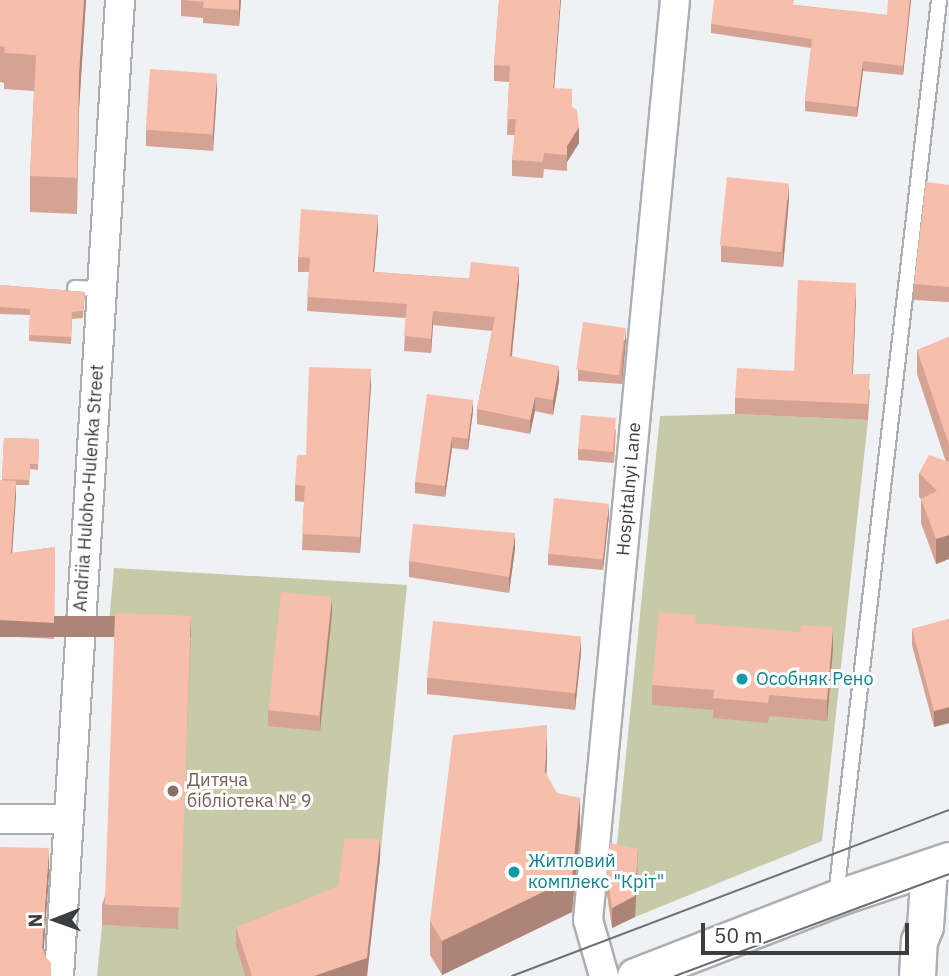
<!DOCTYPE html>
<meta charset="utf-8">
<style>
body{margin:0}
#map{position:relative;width:949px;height:976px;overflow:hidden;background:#eff1f5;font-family:"IBM Plex Sans",sans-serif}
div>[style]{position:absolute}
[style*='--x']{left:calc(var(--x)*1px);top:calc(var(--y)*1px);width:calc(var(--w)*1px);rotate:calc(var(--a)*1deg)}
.green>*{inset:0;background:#c6caa6}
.roads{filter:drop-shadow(2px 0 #acaeb2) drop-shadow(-2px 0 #acaeb2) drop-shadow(0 2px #acaeb2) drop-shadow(0 -2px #acaeb2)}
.service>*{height:14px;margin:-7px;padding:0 7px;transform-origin:7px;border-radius:7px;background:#fff}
.minor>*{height:28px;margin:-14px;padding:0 14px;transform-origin:14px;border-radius:14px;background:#fff}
.tertiary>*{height:35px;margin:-17.5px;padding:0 17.5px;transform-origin:17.5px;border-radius:17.5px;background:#fff}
.tram>*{height:2px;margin:-1px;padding:0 1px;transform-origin:1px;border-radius:1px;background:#6f7073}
.wall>*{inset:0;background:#d4a393}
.shaded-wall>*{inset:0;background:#ac8578;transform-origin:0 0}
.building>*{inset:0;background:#f6beab;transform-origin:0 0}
.dots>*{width:19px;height:19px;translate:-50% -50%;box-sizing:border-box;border:4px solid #fefeff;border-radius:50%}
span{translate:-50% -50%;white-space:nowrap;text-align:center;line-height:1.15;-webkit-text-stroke:6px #fefeff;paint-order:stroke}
.street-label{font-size:18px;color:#3c3d3f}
.culture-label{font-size:18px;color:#0d838f}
.left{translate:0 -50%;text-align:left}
.education-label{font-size:18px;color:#785e54}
.north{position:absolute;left:21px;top:885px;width:70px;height:70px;-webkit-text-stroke:5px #fefeff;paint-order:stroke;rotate:269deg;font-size:19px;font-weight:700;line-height:28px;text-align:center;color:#3c3d3f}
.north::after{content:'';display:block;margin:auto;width:24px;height:32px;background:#3c3d3f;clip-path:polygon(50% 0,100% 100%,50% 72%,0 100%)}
.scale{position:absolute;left:701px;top:923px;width:208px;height:32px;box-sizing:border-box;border:4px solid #3c3d3f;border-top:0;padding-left:9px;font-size:21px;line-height:24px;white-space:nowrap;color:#3c3d3f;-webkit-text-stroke:5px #fefeff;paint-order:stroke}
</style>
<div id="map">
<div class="green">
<div style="clip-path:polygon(735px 414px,868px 420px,822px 841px,635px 917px,615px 864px,660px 416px)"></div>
<div style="clip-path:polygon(114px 568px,407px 585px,380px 859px,338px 906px,236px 947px,245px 976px,97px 976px,102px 925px,178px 928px,190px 637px,108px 633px)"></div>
</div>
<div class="roads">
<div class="service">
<div style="--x:75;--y:288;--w:27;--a:2"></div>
<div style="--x:836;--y:896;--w:902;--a:-83.44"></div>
</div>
<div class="minor">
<div style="--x:0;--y:819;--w:67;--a:0"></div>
<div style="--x:59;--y:976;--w:978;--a:-86.42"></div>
<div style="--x:604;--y:976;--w:58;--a:-105.9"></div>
<div style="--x:588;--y:920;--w:924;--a:-84.6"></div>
</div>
<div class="tertiary">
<div style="--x:635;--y:976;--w:216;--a:-21.2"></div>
<div style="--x:836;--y:898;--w:119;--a:-18.6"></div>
<div style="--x:917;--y:976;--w:35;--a:-87"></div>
<div style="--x:919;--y:941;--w:16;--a:-68"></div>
<div style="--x:925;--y:926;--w:59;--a:-86.1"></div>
</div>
</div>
<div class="tram">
<div style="--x:512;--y:976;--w:467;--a:-20.8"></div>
<div style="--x:675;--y:976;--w:292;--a:-20.4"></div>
</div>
<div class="wall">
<div style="clip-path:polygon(0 0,86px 0,79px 109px,77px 214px,30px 212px,30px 176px,34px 91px,4px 89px,4px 83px,0 82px)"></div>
<div style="clip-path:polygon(181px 0,241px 0,239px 26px,203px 23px,203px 18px,181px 16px)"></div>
<div style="clip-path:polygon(499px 0,554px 88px,572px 107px,579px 143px,567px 162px,567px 171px,544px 169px,543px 178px,512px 176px,512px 160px,515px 135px,507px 135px,509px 82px,494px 81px,494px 65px)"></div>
<div style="clip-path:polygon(911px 0,903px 75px,863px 71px,857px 117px,805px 111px,805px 101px,811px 48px,711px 33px,711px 24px,795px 5px,887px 15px)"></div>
<div style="clip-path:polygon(217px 90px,213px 151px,146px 146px,146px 130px)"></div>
<div style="clip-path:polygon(949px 185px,949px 302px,914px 300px,914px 284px)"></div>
<div style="clip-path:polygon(789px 199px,783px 267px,721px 262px,721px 246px)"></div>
<div style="clip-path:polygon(378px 229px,374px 272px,519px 282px,512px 356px,559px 381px,553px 415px,535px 411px,530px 434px,477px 424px,477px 409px,492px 331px,433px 325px,431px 353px,404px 351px,406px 318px,307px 311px,309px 272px,298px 272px,298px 257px)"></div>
<div style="clip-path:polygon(0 285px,85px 292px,83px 318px,72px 319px,71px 344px,29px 341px,30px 315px,0 314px)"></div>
<div style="clip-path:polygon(856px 298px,853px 374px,870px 390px,868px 420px,735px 414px,735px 398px,794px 371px)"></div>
<div style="clip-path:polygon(949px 337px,949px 559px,936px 564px,921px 523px,921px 499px,919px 497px,919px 473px,946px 462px,917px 374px,917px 350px)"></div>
<div style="clip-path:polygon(626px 339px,622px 384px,578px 381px,578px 370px)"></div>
<div style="clip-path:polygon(371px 385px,360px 553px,302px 550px,304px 502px,295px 501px,295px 485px,306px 455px)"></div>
<div style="clip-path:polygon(473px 411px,468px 450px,452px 448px,445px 497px,415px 493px,415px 482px)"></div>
<div style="clip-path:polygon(616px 429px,614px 463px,578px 460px,578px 449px)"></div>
<div style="clip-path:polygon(4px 438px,39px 439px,38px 470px,30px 469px,29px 485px,16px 485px,12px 553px,55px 547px,54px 639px,0 636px,0 480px,2px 480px)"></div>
<div style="clip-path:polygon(609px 515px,603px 570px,548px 565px,548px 554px)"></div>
<div style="clip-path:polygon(515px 549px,509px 593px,409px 577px,409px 561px)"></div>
<div style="clip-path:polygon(332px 613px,320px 731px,268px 726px,268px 710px)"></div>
<div style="clip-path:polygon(949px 619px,949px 723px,934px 727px,912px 645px,912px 629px)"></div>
<div style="clip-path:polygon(696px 623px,833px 648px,827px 721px,769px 716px,768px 723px,713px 718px,713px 710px,652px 705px,652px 685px)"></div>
<div style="clip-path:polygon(191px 637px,178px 929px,102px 925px,102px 905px)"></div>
<div style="clip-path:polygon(581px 653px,575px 710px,427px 694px,427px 678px)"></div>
<div style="clip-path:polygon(547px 759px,546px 775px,580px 833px,572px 912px,442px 975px,430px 955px,430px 921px)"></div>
<div style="clip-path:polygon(380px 859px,367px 976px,245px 976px,236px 947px,236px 927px,338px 886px)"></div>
<div style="clip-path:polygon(638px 869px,635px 917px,612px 928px,607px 895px,607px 875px)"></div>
</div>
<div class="shaded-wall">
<div style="clip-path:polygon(84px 0,86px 0,79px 109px,77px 214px,79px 73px)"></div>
<div style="clip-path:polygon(239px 0,241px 0,239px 26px)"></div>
<div style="clip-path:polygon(560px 0,561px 0,553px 104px,553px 88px)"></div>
<div style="clip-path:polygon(910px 0,911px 0,903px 75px,903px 66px)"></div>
<div style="clip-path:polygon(863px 61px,863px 71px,857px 117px,857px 107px)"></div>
<div style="clip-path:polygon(217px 74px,217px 90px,213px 151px,213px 135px)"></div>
<div style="clip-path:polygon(579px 127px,579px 143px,567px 162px,567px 146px)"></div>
<div style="clip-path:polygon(789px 183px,789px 199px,783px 267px,783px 251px)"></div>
<div style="clip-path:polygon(378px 215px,378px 229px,373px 286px,373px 272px)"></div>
<div style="clip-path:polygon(519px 267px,519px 282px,510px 371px,510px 356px)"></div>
<div style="clip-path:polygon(856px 283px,856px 298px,852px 390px,852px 374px)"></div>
<div style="clip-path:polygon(433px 311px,433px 325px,431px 353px,431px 339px)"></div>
<div style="clip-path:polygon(626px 328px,626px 339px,622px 384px,622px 373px)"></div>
<div style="clip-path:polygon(559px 366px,559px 381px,553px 415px,553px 400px)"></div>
<div style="clip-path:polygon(371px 369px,371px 385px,360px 553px,360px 537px)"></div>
<div style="clip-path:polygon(535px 397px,535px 411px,530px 434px,530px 420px)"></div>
<div style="clip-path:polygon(473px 400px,473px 411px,468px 450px,468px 439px)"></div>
<div style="clip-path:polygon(452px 437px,452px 448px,445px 497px,445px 486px)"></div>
<div style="clip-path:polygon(16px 481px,16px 497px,11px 570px,11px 553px)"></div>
<div style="clip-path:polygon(609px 504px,609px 515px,603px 570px,603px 559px)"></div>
<div style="clip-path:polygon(515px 533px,515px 549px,509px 593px,509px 577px)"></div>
<div style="clip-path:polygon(949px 535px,949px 559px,936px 564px,936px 539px)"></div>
<div style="clip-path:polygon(332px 597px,332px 613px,320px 731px,320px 716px)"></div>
<div style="left:191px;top:616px;width:21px;height:292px;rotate:90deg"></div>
<div style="clip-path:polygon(833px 627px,833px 648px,827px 721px,827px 700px)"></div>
<div style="clip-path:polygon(581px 637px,581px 653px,575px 710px,575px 694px)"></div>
<div style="clip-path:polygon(949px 707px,949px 723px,934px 727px,934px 711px)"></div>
<div style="clip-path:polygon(547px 725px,547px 759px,545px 806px,545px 772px)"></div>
<div style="clip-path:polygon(580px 798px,580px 833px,572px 912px,442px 975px,442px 941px)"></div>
<div style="clip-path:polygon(380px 839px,380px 859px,367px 976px,314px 976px)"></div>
<div style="clip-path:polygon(49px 848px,49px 876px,42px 975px,42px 947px)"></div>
<div style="clip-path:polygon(638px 849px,635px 917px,612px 928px,612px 908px)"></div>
</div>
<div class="building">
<div style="clip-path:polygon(0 0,84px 0,79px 73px,77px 178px,30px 176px,36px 55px,4px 53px,5px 47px,0 46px)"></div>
<div style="clip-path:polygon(181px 0,239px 0,239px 10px,203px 8px,204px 2px)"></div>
<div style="clip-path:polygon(499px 0,560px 0,553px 88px,572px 89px,572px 107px,577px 110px,579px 127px,567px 146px,567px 155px,544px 153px,543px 162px,512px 160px,516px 119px,507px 119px,510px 66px,494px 65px)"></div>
<div style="clip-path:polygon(714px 0,794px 0,793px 5px,887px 15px,888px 0,910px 0,903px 66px,863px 61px,857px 107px,805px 101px,812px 39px,711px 24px)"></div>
<div style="left:150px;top:69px;width:67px;height:61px;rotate:4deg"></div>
<div style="left:727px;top:177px;width:62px;height:69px;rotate:6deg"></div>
<div style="clip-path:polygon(926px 182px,949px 185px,949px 287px,914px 284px)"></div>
<div style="clip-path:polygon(301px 209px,378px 215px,373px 272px,469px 279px,471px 262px,519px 267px,510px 356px,559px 366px,553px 400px,535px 397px,530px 420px,477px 409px,495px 317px,433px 311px,431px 339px,404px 336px,407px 304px,307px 297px,310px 258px,298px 257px)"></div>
<div style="clip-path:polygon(798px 280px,856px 283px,852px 374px,870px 374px,868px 404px,735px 398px,737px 368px,794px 371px)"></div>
<div style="clip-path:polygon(0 285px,85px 292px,83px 311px,72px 312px,71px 337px,29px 335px,30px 309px,0 307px)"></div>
<div style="left:583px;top:322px;width:43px;height:48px;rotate:8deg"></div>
<div style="clip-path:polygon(949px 337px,949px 445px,917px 350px)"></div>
<div style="clip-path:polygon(309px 367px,371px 369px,360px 537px,302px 534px,305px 486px,295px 485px,297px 455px,306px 455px)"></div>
<div style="clip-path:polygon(427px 394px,473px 400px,468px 439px,452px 437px,445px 486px,415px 482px)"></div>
<div style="left:581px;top:415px;width:35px;height:34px;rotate:5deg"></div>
<div style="clip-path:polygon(4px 438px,39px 439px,38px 464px,30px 464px,29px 480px,2px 479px)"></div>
<div style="clip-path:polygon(929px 455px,949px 462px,949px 535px,936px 539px,921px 499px,937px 491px,919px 473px)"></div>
<div style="clip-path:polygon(0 480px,16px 481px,11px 553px,55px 547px,54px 623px,0 620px)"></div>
<div style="left:554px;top:498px;width:55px;height:56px;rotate:6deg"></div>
<div style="clip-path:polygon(413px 524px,515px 533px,509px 577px,409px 561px)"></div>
<div style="left:281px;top:592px;width:51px;height:119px;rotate:6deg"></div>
<div style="clip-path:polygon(659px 612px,696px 615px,695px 623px,800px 632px,801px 625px,833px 627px,827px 700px,769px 695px,768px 703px,713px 698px,714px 690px,652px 685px)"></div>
<div style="left:115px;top:613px;width:76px;height:292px;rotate:2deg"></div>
<div style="clip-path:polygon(949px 619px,949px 707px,934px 711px,912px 629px)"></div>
<div style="left:433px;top:621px;width:149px;height:57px;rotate:6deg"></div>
<div style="clip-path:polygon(547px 725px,545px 772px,557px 793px,580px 798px,572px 878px,442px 941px,430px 921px,453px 735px)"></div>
<div style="clip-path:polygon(345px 838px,380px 839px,367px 958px,314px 976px,252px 976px,236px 927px,338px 886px)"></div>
<div style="clip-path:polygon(610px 843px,638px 849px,635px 896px,612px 908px,607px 875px)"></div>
<div style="clip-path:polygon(0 847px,49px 848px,42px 947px,45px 956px,51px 963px,51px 976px,0 976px)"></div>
</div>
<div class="dots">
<div style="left:742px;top:679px;background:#0f9aa8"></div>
<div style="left:173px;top:791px;background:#8d6e63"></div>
<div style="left:514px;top:872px;background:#0f9aa8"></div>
</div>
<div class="street-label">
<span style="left:89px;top:488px;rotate:-86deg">Andriia Huloho-Hulenka Street</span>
<span style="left:629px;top:489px;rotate:-85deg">Hospitalnyi Lane</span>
</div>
<div class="culture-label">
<span class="left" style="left:756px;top:679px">Особняк Рено</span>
<span class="left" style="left:528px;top:872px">Житловий<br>комплекс "Кріт"</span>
</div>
<div class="education-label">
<span class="left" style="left:187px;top:791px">Дитяча<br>бібліотека № 9</span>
</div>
<div class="north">N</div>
<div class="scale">50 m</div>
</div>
